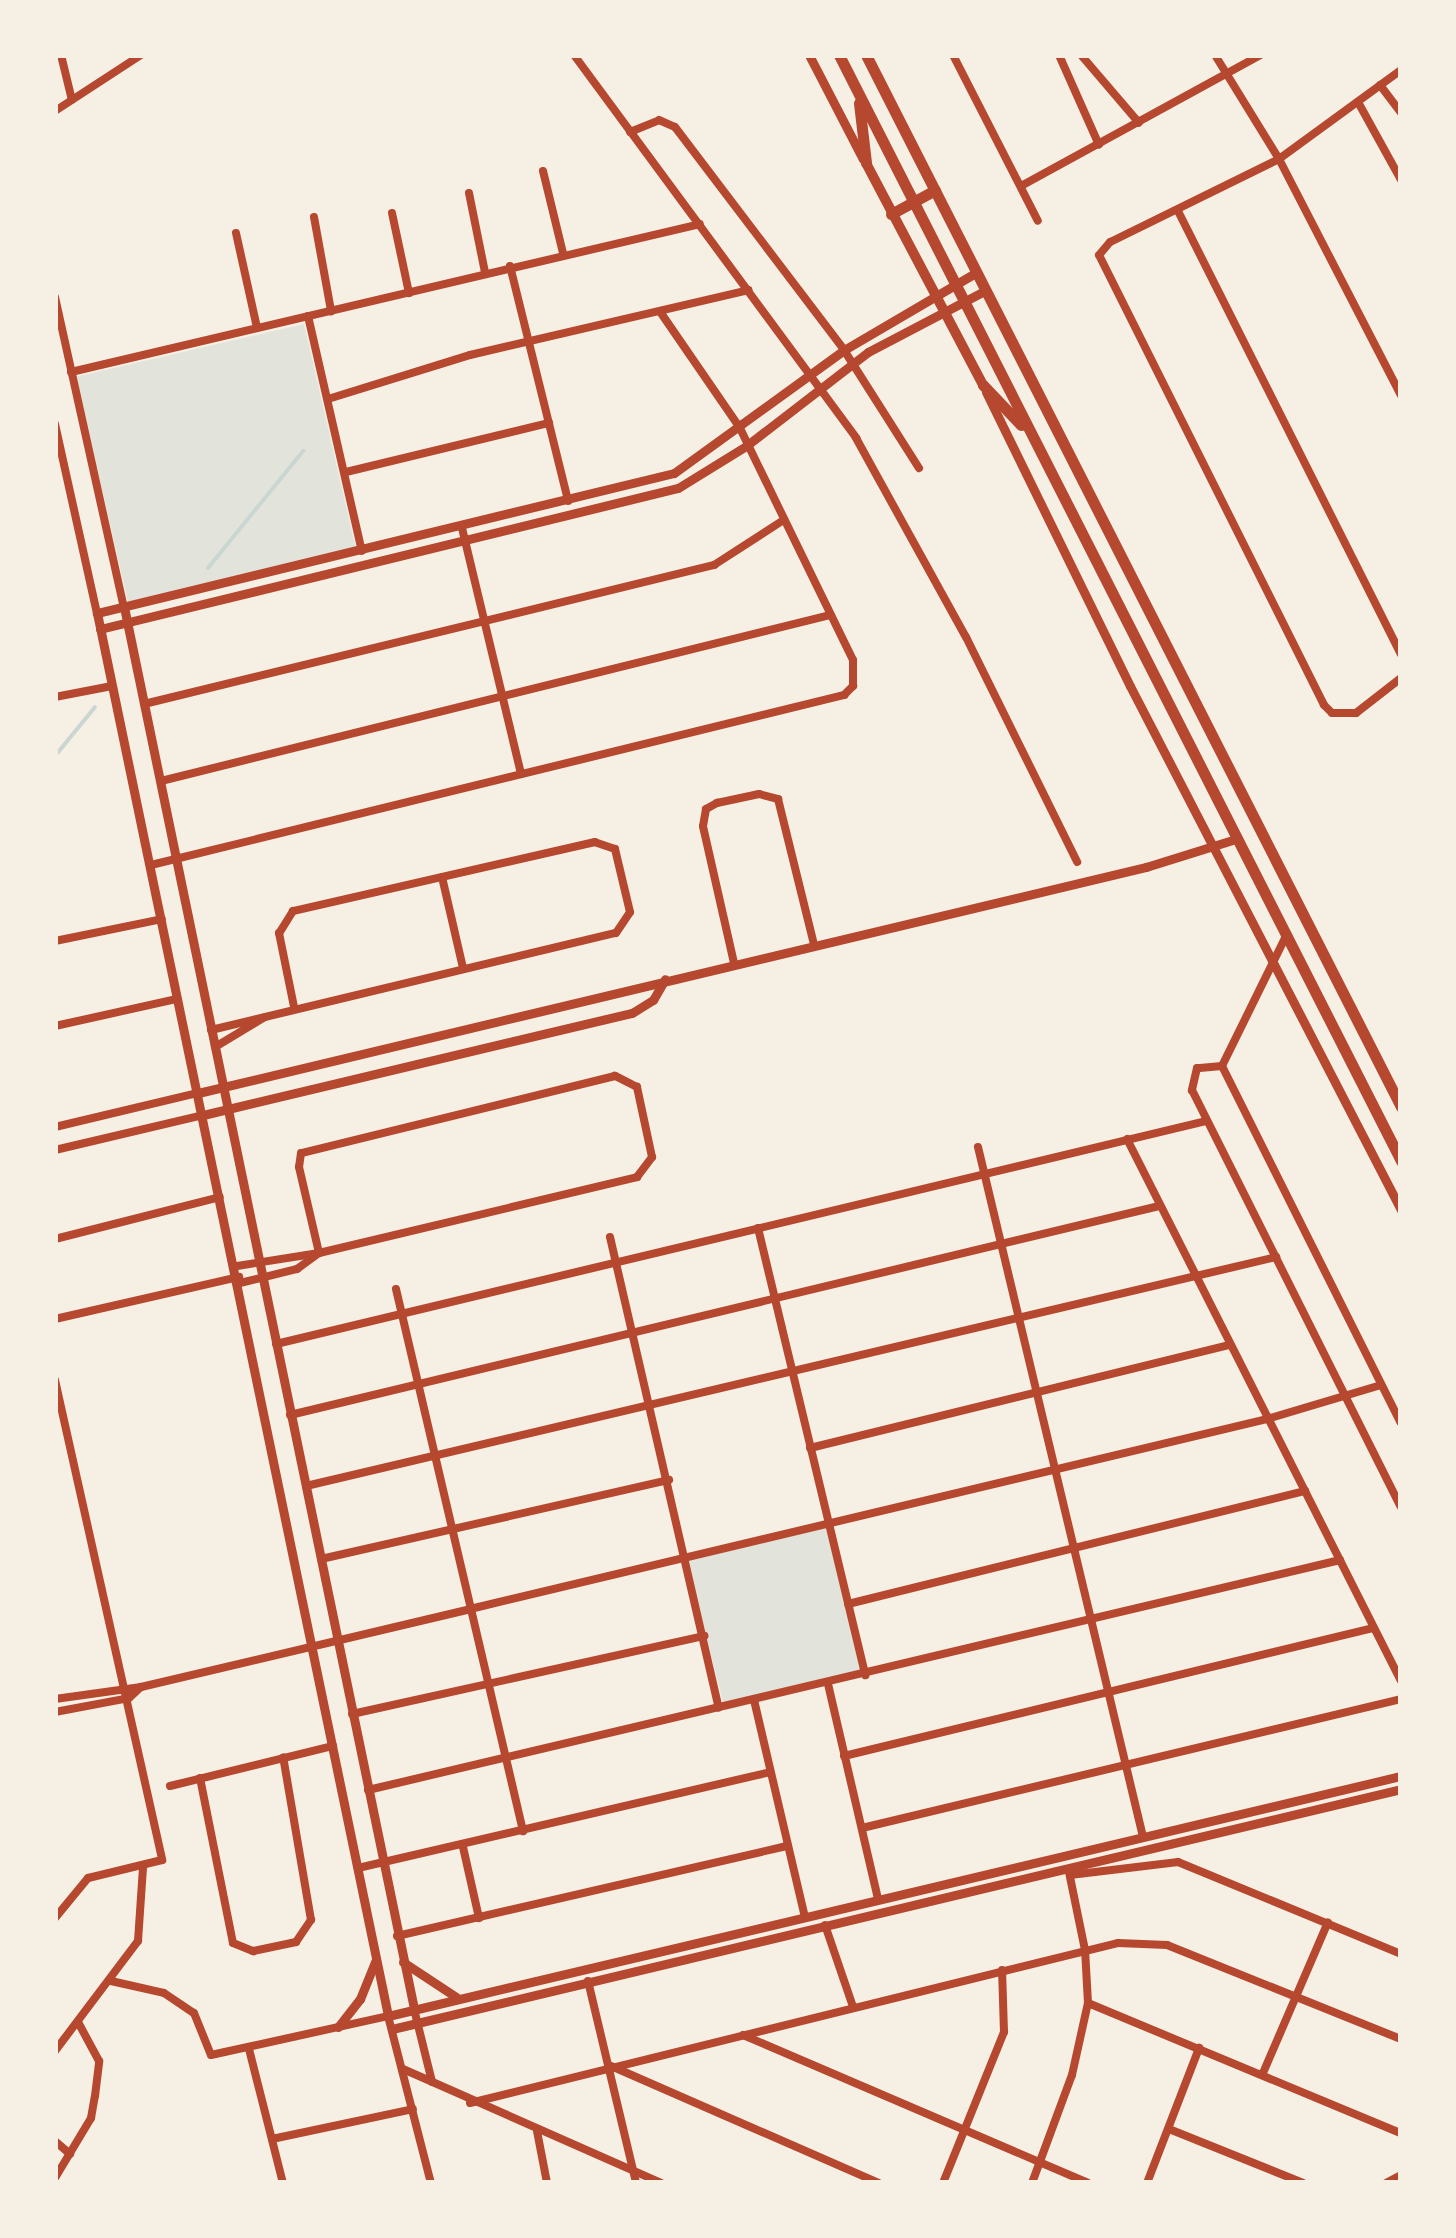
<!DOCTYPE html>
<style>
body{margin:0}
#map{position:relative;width:1456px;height:2238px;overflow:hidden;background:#f6efe4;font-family:"DM Sans",sans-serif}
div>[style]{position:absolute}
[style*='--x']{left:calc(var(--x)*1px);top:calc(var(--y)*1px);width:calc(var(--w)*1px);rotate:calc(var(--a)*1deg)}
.green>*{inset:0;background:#e2e4dc;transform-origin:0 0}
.stream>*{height:4px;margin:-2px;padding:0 2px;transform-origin:2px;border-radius:2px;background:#c9d6d2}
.minor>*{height:8px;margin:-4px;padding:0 4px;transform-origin:4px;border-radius:4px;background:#b5482f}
.tertiary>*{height:9px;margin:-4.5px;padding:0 4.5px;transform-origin:4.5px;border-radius:4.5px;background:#b5482f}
.secondary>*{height:10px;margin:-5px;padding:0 5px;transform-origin:5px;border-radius:5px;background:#b5482f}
.primary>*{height:11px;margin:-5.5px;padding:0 5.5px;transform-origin:5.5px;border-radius:5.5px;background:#b5482f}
span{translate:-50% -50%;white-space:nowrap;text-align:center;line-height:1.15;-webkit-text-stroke:10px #f6efe4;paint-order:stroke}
.frame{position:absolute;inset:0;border:58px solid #f6efe4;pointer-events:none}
</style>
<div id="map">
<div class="green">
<div style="left:304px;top:324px;width:232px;height:234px;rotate:77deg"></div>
<div style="left:829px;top:1520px;width:160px;height:147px;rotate:76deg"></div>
</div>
<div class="stream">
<div style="--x:208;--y:568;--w:151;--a:-50.9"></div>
<div style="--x:55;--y:756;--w:63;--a:-50.8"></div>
</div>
<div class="minor">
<div style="--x:61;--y:55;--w:46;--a:76.3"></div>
<div style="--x:574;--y:55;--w:476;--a:53.6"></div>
<div style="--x:856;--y:438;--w:227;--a:61.1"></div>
<div style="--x:966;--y:637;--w:251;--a:63.7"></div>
<div style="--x:953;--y:55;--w:186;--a:62.9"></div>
<div style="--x:1059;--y:55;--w:98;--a:66"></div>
<div style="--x:1081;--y:55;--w:89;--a:49.5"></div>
<div style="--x:1215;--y:55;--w:122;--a:58.4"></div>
<div style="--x:1279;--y:159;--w:266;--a:62.7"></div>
<div style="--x:1401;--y:70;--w:151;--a:143.9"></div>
<div style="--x:1279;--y:159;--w:188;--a:153.8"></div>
<div style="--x:1110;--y:242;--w:17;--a:130"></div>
<div style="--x:1099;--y:255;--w:503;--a:63.43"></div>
<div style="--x:1324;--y:705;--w:11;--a:45"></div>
<div style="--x:1332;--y:713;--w:24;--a:0"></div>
<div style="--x:1356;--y:713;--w:57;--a:-37.9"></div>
<div style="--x:1380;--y:85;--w:35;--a:53"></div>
<div style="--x:1358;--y:102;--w:89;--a:61.1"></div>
<div style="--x:55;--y:111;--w:103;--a:-33.1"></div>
<div style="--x:630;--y:132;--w:31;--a:-22"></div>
<div style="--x:659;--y:120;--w:17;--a:24"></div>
<div style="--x:675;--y:127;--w:280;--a:52.8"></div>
<div style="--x:844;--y:350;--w:140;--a:57.6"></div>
<div style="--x:543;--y:171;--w:84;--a:76.3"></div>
<div style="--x:1021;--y:186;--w:273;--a:-28.7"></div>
<div style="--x:469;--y:193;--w:81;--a:78.6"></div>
<div style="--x:1178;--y:211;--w:496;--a:63.3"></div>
<div style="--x:392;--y:213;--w:82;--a:78"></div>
<div style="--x:314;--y:217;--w:96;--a:79.7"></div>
<div style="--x:236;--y:233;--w:97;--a:77.5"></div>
<div style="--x:510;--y:266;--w:242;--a:76.1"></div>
<div style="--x:55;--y:297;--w:318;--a:77.5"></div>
<div style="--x:308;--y:316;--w:241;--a:77.1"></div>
<div style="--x:71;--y:372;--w:646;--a:-13.24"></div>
<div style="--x:328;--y:399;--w:149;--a:-17.2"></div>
<div style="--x:470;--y:355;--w:286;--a:-13.1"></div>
<div style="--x:55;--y:424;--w:194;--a:77.5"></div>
<div style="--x:346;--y:472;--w:209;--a:-13.6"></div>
<div style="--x:462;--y:528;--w:253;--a:76.5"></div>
<div style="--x:55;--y:697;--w:58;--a:-10.9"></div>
<div style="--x:144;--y:704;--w:587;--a:-13.7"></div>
<div style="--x:714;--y:565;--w:81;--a:-32.9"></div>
<div style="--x:161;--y:781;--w:689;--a:-13.94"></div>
<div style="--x:151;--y:865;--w:714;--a:-13.78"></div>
<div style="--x:844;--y:695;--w:13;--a:-45"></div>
<div style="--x:853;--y:686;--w:26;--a:-90"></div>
<div style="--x:853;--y:660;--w:258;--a:-116"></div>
<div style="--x:740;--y:428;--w:140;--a:-124.5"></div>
<div style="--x:442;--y:877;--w:93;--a:77"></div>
<div style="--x:55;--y:941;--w:109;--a:-11.6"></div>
<div style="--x:734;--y:963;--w:140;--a:-102.8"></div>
<div style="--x:703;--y:826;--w:17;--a:-80"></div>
<div style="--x:706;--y:809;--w:13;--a:-29"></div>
<div style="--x:717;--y:803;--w:43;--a:-12.1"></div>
<div style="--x:759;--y:794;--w:20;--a:15"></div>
<div style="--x:778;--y:799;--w:150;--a:76.1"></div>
<div style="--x:55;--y:1026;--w:125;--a:-12.5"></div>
<div style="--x:211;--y:1030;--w:416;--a:-13.5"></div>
<div style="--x:616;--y:933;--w:25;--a:-56"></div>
<div style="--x:630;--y:912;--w:65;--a:-103.4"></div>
<div style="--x:615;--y:849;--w:21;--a:-161"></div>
<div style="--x:595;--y:842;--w:310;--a:167.1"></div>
<div style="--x:293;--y:911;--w:26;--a:122"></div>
<div style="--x:279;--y:933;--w:76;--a:78.5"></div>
<div style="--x:215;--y:1047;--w:58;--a:-31"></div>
<div style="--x:1222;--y:1066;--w:25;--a:175"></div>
<div style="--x:1197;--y:1068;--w:23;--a:103"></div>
<div style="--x:1192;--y:1090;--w:466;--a:63.4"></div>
<div style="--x:1222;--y:1066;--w:399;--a:63.4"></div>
<div style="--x:1222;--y:1066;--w:145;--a:-63.8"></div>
<div style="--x:55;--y:1127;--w:147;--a:-13.4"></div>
<div style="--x:1127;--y:1139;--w:607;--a:63.18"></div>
<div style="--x:978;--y:1147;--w:709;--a:76.55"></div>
<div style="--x:55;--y:1150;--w:152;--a:-13.3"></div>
<div style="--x:758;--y:1228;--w:460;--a:76.5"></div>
<div style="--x:610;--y:1237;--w:483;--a:77"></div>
<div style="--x:55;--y:1239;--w:170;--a:-14.3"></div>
<div style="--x:237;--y:1266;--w:83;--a:-9"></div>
<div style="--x:319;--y:1253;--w:327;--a:-13.4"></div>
<div style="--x:637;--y:1177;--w:25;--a:-53"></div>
<div style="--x:652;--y:1157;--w:72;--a:-102.1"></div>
<div style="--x:637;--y:1087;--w:25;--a:-153"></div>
<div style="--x:615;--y:1076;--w:323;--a:166.2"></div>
<div style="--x:301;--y:1153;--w:14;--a:98"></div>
<div style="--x:299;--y:1167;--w:88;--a:76.9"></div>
<div style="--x:240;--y:1283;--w:59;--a:-13.8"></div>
<div style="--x:297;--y:1269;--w:27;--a:-36"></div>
<div style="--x:396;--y:1289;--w:557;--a:76.81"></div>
<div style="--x:55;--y:1319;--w:189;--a:-12.9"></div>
<div style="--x:276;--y:1344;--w:956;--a:-13.48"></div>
<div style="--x:55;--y:1380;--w:492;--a:77.4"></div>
<div style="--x:162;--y:1860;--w:76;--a:166.3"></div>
<div style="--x:88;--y:1878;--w:52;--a:129.5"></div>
<div style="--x:290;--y:1415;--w:894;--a:-13.52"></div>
<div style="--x:810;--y:1448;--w:431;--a:-13.8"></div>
<div style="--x:306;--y:1486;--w:997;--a:-13.28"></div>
<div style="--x:321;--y:1559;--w:357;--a:-12.8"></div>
<div style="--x:848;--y:1604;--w:471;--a:-13.9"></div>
<div style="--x:828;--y:1684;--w:221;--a:76.9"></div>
<div style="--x:55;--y:1699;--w:87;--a:-7.9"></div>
<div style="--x:141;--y:1687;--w:338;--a:-13.3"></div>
<div style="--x:470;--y:1609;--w:819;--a:-13.41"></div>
<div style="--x:1267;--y:1419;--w:119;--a:-16.6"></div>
<div style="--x:754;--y:1700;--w:223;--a:76.8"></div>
<div style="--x:55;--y:1712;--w:75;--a:-10.7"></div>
<div style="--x:129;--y:1698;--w:16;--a:-43"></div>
<div style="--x:352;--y:1714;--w:361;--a:-12.5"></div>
<div style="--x:844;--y:1756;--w:544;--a:-13.6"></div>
<div style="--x:200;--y:1778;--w:168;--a:78.7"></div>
<div style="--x:233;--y:1943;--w:22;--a:22"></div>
<div style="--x:253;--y:1951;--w:44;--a:-11.8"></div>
<div style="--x:296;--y:1942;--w:27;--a:-56"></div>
<div style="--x:311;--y:1920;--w:165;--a:-99.7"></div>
<div style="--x:170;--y:1786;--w:168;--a:-13.8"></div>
<div style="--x:368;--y:1790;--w:999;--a:-13.31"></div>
<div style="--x:862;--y:1828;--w:554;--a:-13.46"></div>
<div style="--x:463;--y:1847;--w:73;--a:77.3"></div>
<div style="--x:358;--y:1868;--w:422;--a:-13.1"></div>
<div style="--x:1070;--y:1875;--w:109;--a:-6.9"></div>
<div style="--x:1178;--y:1862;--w:241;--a:22.4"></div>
<div style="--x:825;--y:1925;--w:87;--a:71.1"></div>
<div style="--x:397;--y:1936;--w:400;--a:-13"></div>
<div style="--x:111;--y:1981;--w:54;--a:12.8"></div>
<div style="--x:164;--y:1993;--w:36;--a:34"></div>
<div style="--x:194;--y:2013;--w:45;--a:68"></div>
<div style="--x:211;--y:2055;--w:181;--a:-12.4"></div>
<div style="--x:388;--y:2016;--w:172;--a:75.6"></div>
<div style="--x:588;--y:1981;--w:208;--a:76.6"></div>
<div style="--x:1088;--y:2003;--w:339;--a:22.6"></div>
<div style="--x:414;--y:2009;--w:75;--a:76.1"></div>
<div style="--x:743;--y:2035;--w:375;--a:23.2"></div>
<div style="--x:249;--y:2049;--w:138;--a:75.8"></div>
<div style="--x:55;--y:2051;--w:138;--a:-53"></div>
<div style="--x:138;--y:1941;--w:74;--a:-86.1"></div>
<div style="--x:611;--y:2066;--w:292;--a:23.6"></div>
<div style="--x:403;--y:2069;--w:282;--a:23.8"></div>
<div style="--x:1263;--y:2073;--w:164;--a:-66.7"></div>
<div style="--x:470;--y:2103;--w:667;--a:-13.87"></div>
<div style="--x:1118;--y:1943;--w:49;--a:2.3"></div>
<div style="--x:1167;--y:1945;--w:252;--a:21.9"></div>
<div style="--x:1169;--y:2129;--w:144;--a:21.9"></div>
<div style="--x:537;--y:2131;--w:53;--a:79.1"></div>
<div style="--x:272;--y:2139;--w:144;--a:-12"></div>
<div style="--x:55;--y:2141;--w:20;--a:41"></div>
<div style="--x:55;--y:2178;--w:70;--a:-59"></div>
<div style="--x:91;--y:2118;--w:22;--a:-80"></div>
<div style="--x:95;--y:2096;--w:35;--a:-83"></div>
<div style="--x:99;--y:2061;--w:44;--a:-118.3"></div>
<div style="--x:943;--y:2183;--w:163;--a:-68"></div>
<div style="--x:1004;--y:2032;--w:62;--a:-91.8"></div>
<div style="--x:1032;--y:2183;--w:115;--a:-69.7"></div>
<div style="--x:1072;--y:2075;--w:74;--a:-77.5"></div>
<div style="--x:1088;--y:2003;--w:53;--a:-93.2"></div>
<div style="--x:1085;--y:1950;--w:80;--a:-101.6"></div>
<div style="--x:1147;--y:2183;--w:145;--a:-68.9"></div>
<div style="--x:1386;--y:2183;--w:17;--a:-28"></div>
</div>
<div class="tertiary">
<div style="--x:809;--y:55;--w:117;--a:62.6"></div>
<div style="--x:977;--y:272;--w:154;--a:149.6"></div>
<div style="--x:844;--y:350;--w:210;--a:144.1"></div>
<div style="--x:674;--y:473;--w:594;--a:166.36"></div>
<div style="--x:97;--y:613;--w:1433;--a:78.28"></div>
<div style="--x:388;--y:2016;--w:1041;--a:-13.33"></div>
<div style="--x:986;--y:392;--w:327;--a:63.9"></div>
<div style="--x:1130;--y:686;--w:590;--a:62.65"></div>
<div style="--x:124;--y:607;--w:1432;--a:78.31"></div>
<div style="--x:100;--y:629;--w:595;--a:-13.71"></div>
<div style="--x:678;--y:488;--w:80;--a:-31.7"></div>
<div style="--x:746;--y:446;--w:154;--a:-37.6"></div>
<div style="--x:868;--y:352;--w:133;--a:-27.7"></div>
<div style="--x:198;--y:1093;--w:975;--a:-13.41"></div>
<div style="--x:1146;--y:867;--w:94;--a:-17.3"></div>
<div style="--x:203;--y:1115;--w:441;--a:-13.4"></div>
<div style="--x:632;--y:1013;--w:25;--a:-32"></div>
<div style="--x:653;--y:1000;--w:24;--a:-60"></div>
<div style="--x:403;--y:1962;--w:64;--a:33.4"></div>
<div style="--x:338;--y:2027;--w:36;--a:-52"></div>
<div style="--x:360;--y:1999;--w:40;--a:-68"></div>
<div style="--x:392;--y:2029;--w:1037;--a:-13.38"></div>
</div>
<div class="secondary">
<div style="--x:866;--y:163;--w:251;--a:62.2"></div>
</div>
<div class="primary">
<div style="--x:839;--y:55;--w:1241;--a:63.06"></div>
<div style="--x:866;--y:55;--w:1180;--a:63.04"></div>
<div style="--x:859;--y:103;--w:60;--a:83.3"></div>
<div style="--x:891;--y:214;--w:50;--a:-28.6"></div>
<div style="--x:983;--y:385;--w:55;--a:46.5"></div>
</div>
<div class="frame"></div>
</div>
